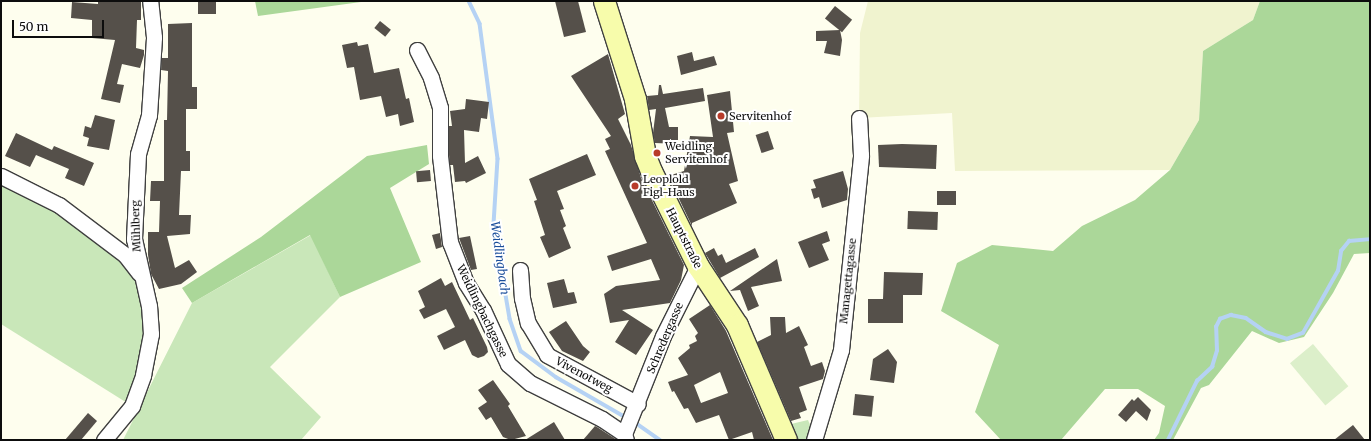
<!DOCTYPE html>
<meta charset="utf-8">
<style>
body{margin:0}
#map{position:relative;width:1371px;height:441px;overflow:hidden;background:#fefeee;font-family:Merriweather,serif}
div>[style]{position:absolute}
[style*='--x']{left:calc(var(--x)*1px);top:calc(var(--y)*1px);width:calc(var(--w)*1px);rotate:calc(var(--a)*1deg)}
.farmland>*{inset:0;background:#f0f3cf}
.green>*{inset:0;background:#c9e7b9}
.forest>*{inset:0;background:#abd799}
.pitch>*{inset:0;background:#dcefca;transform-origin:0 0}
.stream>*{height:3.5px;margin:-1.75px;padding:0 1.75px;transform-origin:1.75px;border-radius:1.75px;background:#b5d2f4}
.building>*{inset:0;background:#55504a;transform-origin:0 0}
.roads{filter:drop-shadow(1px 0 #404040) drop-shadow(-1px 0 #404040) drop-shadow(0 1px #404040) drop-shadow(0 -1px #404040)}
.minor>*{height:15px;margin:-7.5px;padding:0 7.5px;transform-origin:7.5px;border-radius:7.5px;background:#fff}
.secondary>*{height:21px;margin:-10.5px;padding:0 10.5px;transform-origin:10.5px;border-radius:10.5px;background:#f7fcab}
.dots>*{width:11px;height:11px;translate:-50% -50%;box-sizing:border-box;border:2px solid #fff;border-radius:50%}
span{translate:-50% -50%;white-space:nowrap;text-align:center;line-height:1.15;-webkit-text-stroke:4px #fff;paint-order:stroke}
.poi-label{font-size:11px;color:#0d0d0d}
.left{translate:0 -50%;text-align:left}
.street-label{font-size:11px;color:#0d0d0d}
.water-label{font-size:12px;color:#1b4e9a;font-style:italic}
.frame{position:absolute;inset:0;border:2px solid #0d0d0d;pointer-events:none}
.scale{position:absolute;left:12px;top:20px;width:92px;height:18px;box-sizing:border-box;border:2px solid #0d0d0d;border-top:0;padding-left:5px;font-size:12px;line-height:14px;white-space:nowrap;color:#0d0d0d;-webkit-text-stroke:3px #fff;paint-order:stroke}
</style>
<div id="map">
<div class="farmland">
<div style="clip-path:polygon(868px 1px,1260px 1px,1253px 20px,1203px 51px,1199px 120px,1170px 170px,955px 171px,952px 113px,859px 118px,860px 33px)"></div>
</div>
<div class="green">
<div style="clip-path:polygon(1px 176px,125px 255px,149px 306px,132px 406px,1px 324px)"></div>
<div style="clip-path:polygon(311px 235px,340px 297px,270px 367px,321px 417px,301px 440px,123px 440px,192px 303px)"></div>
<div style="clip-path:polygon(808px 420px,813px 432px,810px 440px,796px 440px,791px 424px)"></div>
</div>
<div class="forest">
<div style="clip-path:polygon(255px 1px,359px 1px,361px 2px,258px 16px)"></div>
<div style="clip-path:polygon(1260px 1px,1370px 1px,1370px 253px,1354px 254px,1333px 293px,1304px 337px,1279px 343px,1252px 331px,1209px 385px,1201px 388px,1173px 440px,1154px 440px,1159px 433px,1165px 406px,1138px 389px,1105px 389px,1061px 440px,1001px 440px,975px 412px,999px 345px,941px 311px,957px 263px,992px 245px,1053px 251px,1082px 226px,1135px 200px,1170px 170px,1199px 120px,1203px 51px,1253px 20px)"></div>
<div style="clip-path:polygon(427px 145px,429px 164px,390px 188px,421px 262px,340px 297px,310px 235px,192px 303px,182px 288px,261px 237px,367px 156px)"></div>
</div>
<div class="pitch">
<div style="left:1313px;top:344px;width:55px;height:30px;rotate:50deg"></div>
</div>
<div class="stream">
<div style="--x:469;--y:1;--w:25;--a:64"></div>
<div style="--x:480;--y:24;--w:136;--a:82.4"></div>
<div style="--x:498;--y:159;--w:66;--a:93.5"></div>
<div style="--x:494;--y:225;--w:95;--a:80.3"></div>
<div style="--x:510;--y:319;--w:34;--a:71"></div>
<div style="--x:521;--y:351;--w:44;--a:36.6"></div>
<div style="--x:556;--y:377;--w:82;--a:30"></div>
<div style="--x:633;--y:421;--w:33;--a:35"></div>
<div style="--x:1168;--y:440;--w:66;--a:-63.8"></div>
<div style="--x:1197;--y:381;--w:21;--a:-43"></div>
<div style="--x:1212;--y:367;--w:17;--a:-73"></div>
<div style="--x:1217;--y:351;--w:24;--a:-92"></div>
<div style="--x:1216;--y:327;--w:9;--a:-63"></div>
<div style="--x:1220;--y:319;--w:12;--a:-20"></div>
<div style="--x:1231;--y:315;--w:15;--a:11"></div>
<div style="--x:1246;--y:318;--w:24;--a:35"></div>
<div style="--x:1266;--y:332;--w:22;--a:18"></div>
<div style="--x:1287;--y:339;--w:17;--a:-21"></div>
<div style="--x:1303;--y:333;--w:71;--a:-60.6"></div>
<div style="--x:1338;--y:271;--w:20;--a:-81"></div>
<div style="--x:1341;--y:251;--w:13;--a:-51"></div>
<div style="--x:1349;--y:241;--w:21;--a:-5"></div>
</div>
<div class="building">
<div style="clip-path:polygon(98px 1px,141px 1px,141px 20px,137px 20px,136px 48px,144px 50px,144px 55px,140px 68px,122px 64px,117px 84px,124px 85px,120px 103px,101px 99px,115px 40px,92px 38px,92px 20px,71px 18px,72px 2px,98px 4px)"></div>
<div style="left:198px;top:1px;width:18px;height:13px"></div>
<div style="clip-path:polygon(555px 1px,578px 1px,586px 32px,564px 37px)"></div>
<div style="left:835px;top:6px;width:22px;height:16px;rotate:39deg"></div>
<div style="left:380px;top:21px;width:14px;height:9px;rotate:39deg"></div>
<div style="clip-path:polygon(192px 23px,192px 87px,197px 87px,197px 109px,186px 109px,186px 151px,190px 151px,190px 171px,181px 171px,179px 215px,191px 215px,190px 234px,167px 236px,175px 268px,189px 260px,197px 272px,181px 284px,159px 289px,151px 274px,148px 255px,148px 232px,159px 232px,160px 201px,150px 201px,151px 181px,164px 181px,164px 120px,167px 120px,168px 71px,161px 70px,162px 58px,168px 58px,168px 24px)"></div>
<div style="clip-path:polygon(840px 30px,842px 40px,840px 56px,824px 53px,827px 41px,816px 41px,816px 31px)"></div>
<div style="clip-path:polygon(357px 42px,358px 46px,368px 44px,374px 73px,399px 68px,406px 99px,409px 98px,414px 122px,400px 126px,398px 114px,386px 117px,381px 96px,360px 100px,354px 67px,347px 68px,342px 45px)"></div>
<div style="clip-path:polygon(692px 52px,694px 61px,714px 56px,717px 65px,681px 75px,677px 56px)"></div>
<div style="clip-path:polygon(608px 54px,625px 114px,618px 119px,631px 145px,641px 178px,684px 265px,681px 280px,670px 303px,622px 310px,653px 330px,636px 355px,615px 342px,629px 320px,610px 323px,604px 294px,616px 286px,660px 280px,651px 259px,612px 271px,607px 256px,647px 243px,605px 151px,610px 149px,605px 139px,611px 136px,571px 76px)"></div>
<div style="clip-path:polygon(659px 85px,661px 85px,663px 94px,703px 88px,705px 101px,665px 108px,669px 127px,678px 127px,678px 144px,655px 143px,653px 133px,656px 109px,649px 110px,647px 96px,658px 95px)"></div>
<div style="clip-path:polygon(730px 91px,734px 132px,727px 133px,738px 181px,729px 184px,737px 203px,692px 223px,692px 226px,668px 176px,684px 171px,690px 136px,713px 137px,707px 95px)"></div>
<div style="clip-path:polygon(466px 99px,489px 102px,487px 119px,481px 118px,479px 132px,464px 130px,465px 163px,478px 156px,486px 173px,466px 183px,465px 181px,455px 182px,453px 165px,450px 165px,449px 155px,449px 126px,452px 126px,450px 111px,465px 109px)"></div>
<div style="clip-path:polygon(95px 115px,115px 120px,109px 150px,87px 146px,89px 138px,83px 136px,85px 126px,91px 128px)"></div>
<div style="left:768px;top:131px;width:19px;height:13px;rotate:72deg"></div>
<div style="clip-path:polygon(16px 133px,52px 150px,54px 146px,94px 163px,84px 186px,65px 178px,69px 169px,36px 155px,30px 167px,5px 156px)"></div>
<div style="clip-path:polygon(902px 144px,937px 145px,936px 169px,879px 167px,878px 145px)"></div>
<div style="clip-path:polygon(587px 154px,596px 175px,557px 191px,564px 209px,560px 210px,566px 226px,563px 228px,571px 248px,549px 258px,540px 237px,545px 235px,534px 201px,537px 200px,529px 179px)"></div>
<div style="left:430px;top:170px;width:11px;height:14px;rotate:85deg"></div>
<div style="clip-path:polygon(843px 171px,848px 189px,847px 200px,822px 208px,819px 197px,814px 199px,811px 189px,816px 188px,813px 180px)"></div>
<div style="left:937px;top:191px;width:19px;height:14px"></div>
<div style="left:908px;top:211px;width:30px;height:18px;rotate:2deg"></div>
<div style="clip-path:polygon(827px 231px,830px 241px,822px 244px,829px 260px,809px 268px,798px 242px)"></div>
<div style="clip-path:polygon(440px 233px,442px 247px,436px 249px,432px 235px)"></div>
<div style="clip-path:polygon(470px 236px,477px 269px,471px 270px,459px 238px)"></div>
<div style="clip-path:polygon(714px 248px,718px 256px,722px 254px,726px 263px,755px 248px,759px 257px,720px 278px,705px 253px)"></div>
<div style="clip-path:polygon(777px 259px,782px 281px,751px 287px,759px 306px,748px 311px,740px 290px,730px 291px)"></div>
<div style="clip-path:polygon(884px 272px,923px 273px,922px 295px,903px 295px,903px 323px,868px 323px,868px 299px,883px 299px)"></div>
<div style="clip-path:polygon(441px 278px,445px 286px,452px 282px,470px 320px,473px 318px,487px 347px,488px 352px,484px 356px,478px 358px,472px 355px,465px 340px,444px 350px,437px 336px,455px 327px,446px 309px,424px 319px,419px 310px,425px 307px,418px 291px)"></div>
<div style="clip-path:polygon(564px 279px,568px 293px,574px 292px,577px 303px,553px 308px,547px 283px)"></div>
<div style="clip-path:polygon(evenodd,710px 305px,726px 331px,773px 440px,754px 440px,752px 432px,729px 440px,719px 415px,696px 423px,688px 408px,684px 409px,674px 391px,672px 392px,668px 382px,688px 375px,678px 358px,690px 348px,689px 345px,697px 341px,695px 336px,698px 333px,689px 319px,710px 305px,720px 372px,728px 393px,701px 403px,694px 385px,720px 372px)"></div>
<div style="clip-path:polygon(770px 317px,785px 317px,786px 333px,799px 326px,808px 345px,804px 347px,811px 366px,822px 362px,825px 371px,823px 379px,799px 387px,807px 410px,799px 413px,801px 418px,791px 421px,757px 342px,771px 335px)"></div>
<div style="clip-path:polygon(566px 321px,583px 346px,590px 352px,583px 361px,562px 351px,549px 332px)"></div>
<div style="clip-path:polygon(888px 349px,897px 362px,894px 383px,870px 380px,873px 359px)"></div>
<div style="clip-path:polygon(493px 380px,510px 404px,508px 406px,526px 436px,511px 440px,503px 437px,491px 417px,486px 420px,478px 408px,487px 402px,478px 390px)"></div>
<div style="left:855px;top:394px;width:19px;height:21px;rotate:6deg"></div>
<div style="clip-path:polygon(1138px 397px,1151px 410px,1147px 421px,1136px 411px,1126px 422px,1118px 415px,1132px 399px,1134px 401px)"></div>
<div style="clip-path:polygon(88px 413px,97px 421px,81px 440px,65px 440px)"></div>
<div style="clip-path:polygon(554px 422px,565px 440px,525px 440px)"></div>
<div style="clip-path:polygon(1353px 425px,1365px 440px,1334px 440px)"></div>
<div style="clip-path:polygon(595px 426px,597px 427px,617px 440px,583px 440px)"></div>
</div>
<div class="roads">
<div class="minor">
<div style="--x:417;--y:50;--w:31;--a:63"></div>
<div style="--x:431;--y:78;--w:31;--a:73"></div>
<div style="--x:440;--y:108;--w:48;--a:90"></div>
<div style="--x:440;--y:156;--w:87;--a:83.4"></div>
<div style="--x:450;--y:242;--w:44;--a:68.7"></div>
<div style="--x:466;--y:283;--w:32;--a:58"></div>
<div style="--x:483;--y:310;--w:60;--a:65.2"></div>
<div style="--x:508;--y:364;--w:29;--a:41"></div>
<div style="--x:530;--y:383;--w:80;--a:26.6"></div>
<div style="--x:602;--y:419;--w:27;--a:34"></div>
<div style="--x:624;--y:434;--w:6;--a:72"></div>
<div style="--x:1;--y:176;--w:65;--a:26.6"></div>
<div style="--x:59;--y:205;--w:83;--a:37.1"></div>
<div style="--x:125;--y:255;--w:23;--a:52"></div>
<div style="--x:520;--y:270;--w:28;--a:86"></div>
<div style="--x:522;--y:298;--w:26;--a:77"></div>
<div style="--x:528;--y:323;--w:37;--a:59"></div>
<div style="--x:547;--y:355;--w:103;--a:28.3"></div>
<div style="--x:624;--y:434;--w:105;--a:-68.3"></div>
<div style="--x:663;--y:336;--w:78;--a:-63.4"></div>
<div style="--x:104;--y:440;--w:44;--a:-50.5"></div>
<div style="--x:132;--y:406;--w:33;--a:-70"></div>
<div style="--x:143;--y:375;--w:42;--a:-79"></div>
<div style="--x:151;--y:334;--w:28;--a:-94"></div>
<div style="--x:149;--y:306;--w:69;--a:-102.6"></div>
<div style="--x:134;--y:239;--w:85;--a:-87.3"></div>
<div style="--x:138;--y:154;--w:41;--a:-74.2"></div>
<div style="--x:149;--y:115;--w:78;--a:-86.3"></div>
<div style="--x:154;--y:37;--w:36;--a:-96"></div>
<div style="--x:814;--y:440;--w:94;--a:-73.3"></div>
<div style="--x:841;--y:350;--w:196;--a:-84.1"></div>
<div style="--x:861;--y:155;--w:37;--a:-93"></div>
</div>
<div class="secondary">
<div style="--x:604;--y:1;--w:103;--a:72.4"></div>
<div style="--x:635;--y:99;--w:58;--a:80"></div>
<div style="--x:645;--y:156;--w:18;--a:68"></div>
<div style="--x:652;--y:173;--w:104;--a:63.7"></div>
<div style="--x:698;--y:266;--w:71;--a:56.5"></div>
<div style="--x:737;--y:325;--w:125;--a:66.9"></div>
</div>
</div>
<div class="dots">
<div style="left:721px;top:116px;background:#b83b2a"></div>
<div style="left:657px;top:153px;background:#b83b2a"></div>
<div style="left:635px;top:186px;background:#b83b2a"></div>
</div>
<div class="poi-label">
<span class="left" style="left:729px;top:116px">Servitenhof</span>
<span class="left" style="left:665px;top:153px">Weidling<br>Servitenhof</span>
<span class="left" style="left:643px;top:186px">Leoplold<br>Figl-Haus</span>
</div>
<div class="street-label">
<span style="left:136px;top:226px;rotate:-92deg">Mühlberg</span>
<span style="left:684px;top:238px;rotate:63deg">Hauptstraße</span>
<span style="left:848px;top:281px;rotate:-84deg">Managettagasse</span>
<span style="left:482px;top:311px;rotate:64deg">Weidlingbachgasse</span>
<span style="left:665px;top:338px;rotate:-67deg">Schredergasse</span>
<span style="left:584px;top:375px;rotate:28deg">Vivenotweg</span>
</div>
<div class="water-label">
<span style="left:500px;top:258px;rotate:82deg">Weidlingbach</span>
</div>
<div class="frame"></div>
<div class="scale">50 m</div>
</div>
